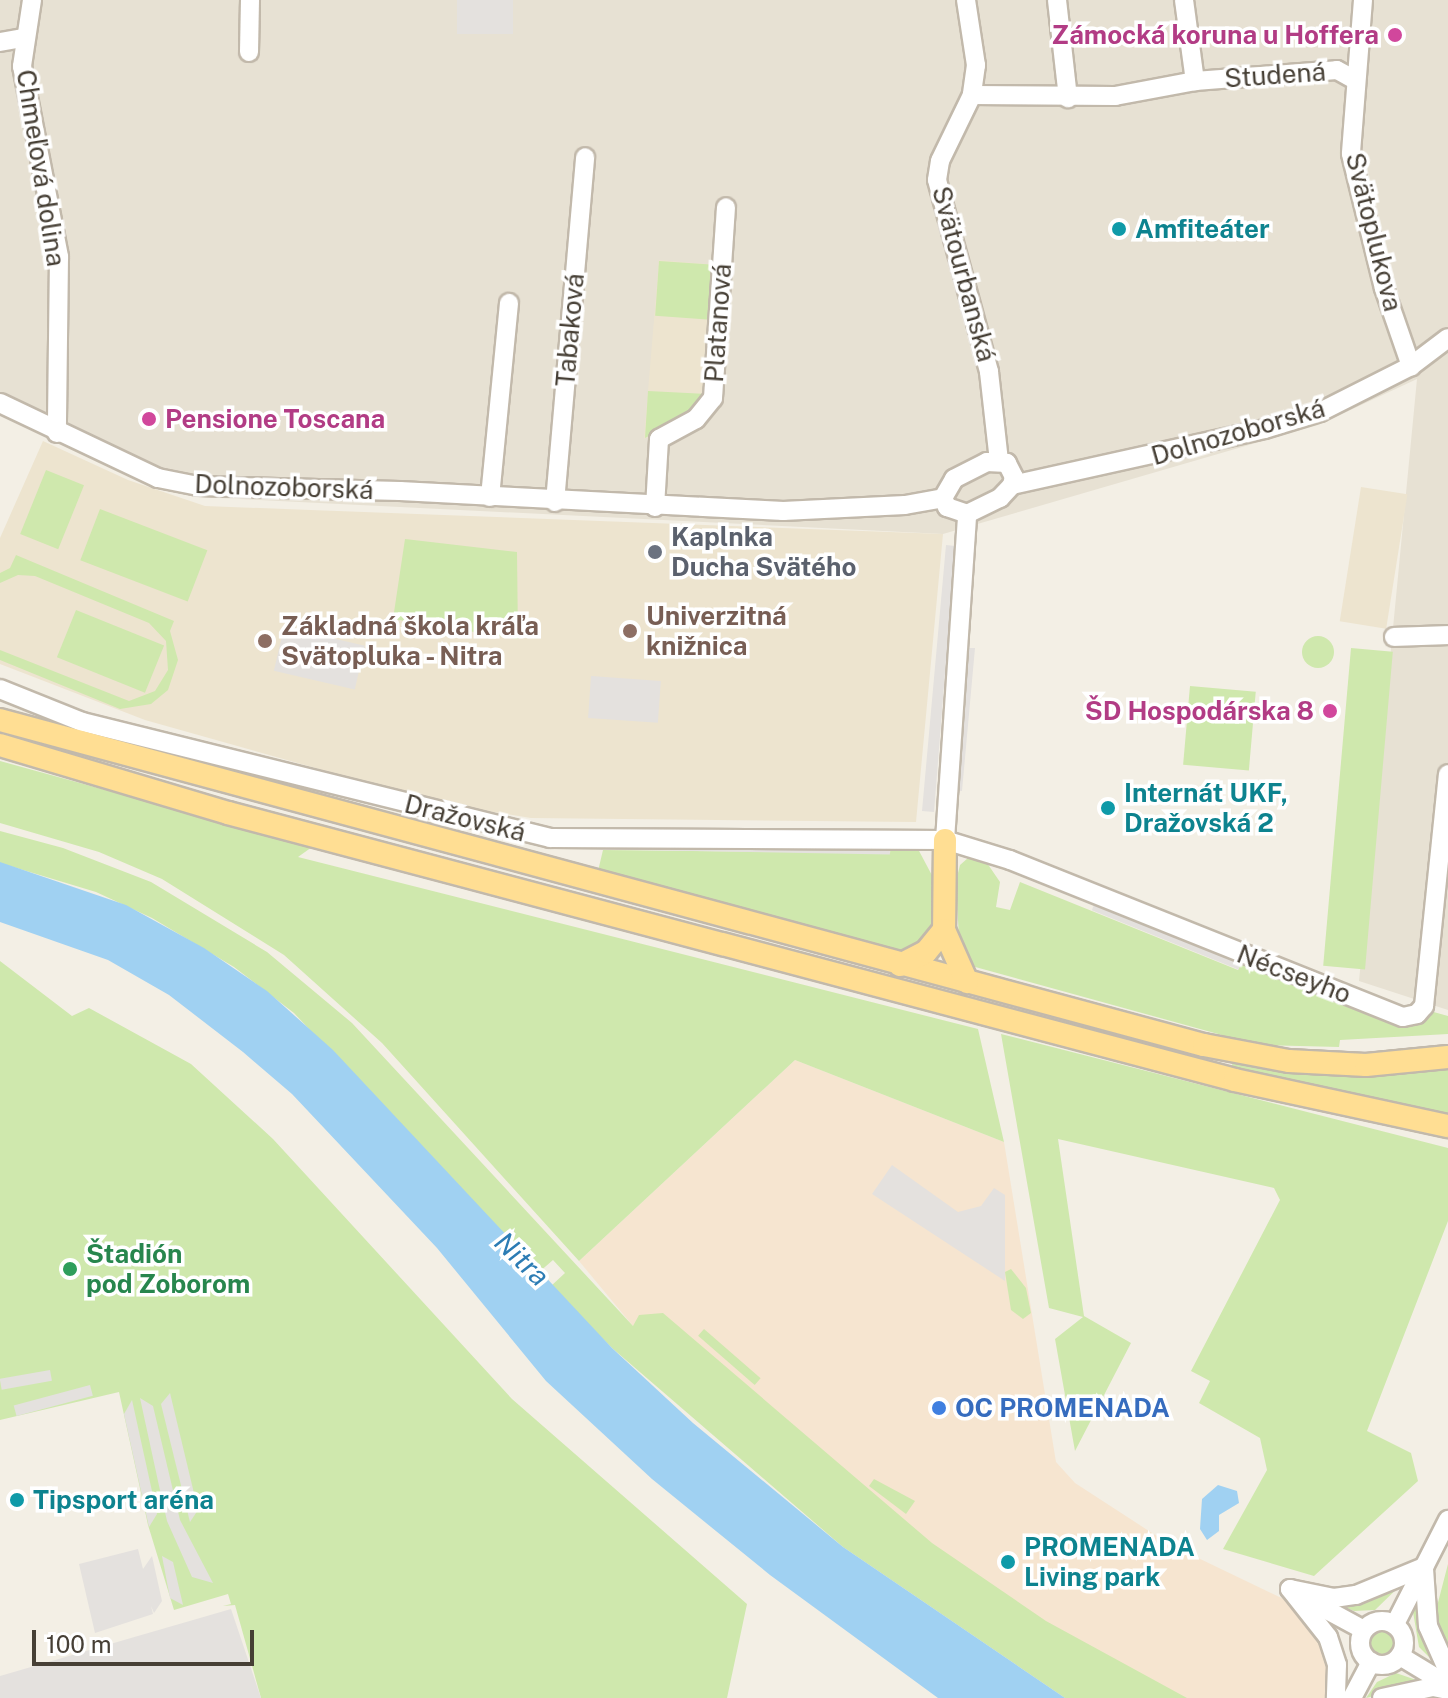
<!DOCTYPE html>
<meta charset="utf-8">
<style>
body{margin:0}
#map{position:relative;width:1448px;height:1698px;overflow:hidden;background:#f3efe5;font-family:"Public Sans",sans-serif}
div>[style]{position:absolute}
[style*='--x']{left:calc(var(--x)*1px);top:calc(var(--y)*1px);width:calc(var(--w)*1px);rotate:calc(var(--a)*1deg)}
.residential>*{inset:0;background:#e7e1d3}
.commercial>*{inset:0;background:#f6e5d0}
.education>*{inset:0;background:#ede4cf;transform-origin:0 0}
.green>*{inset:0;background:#cfe8ad;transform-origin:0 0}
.round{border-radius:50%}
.parking>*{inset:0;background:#e4e1de;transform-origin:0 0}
.water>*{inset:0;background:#a0d1f2}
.roads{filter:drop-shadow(2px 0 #c2b9ab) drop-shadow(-2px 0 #c2b9ab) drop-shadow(0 2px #c2b9ab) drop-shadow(0 -2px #c2b9ab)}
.minor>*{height:18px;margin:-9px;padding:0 9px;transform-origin:9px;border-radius:9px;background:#fff}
.minor>.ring{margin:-9px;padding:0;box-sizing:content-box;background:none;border:18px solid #fff;border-radius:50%}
.major>*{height:22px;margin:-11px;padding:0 11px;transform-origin:11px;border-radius:11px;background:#ffde93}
.dots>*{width:22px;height:22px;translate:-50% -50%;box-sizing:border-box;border:4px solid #fff;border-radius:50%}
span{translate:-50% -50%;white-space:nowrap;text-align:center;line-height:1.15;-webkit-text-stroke:7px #fff;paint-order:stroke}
.hotel-label{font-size:26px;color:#b23c85;font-weight:700}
.right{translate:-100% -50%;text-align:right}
.left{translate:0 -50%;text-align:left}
.street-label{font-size:26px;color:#463f35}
.culture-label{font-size:26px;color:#0d838f;font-weight:700}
.worship-label{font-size:26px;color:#5b616d;font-weight:700}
.education-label{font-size:26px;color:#785e54;font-weight:700}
.leisure-label{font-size:26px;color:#27864d;font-weight:700}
.shop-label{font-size:26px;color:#366cbe;font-weight:700}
.water-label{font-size:28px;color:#2c7cb4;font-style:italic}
.scale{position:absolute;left:32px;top:1630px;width:222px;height:36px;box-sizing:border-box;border:4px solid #463f35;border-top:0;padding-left:10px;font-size:24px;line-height:28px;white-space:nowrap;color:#463f35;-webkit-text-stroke:6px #fff;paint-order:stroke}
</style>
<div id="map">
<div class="residential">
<div style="clip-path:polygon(0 0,1448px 0,1448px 1010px,1359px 981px,1417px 379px,1318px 425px,943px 534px,199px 497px,0 414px)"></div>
</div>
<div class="commercial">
<div style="clip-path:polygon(795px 1060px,1004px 1142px,1056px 1462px,1075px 1483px,1169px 1544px,1294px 1604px,1323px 1640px,1332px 1665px,1331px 1698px,1126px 1698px,633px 1326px,579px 1261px)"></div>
</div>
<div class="education">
<div style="clip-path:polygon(659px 260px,718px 265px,707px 394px,690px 415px,644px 439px)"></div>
<div style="clip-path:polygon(43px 441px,128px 480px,205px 506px,943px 534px,916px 822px,531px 818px,443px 804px,145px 720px,0 664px,0 538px)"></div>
<div style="left:1361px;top:487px;width:47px;height:136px;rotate:9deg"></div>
</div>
<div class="green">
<div style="left:659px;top:261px;width:59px;height:55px;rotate:4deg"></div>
<div style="clip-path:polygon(648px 391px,707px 394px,690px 415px,645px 438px)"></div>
<div style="left:46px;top:470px;width:41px;height:69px;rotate:22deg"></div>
<div style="left:100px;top:509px;width:115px;height:55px;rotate:21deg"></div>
<div style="clip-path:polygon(405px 539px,517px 552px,518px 639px,393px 619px)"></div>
<div style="clip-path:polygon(16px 555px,174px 621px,170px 631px,178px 660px,168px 690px,151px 704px,120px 709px,0 660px,0 650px,129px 701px,155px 691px,168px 670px,166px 641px,149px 623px,35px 576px,18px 575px,0 583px,0 573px,10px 568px)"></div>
<div style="left:76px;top:610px;width:95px;height:51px;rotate:22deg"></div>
<div class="round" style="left:1302px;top:636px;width:32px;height:32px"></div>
<div style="left:1351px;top:648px;width:42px;height:319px;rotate:5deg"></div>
<div style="left:1190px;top:686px;width:66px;height:79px;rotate:5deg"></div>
<div style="clip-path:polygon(0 761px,312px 847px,298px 857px,978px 1029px,1004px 1142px,795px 1060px,579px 1261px,382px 1043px,284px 955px,162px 879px,99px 852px,0 823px)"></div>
<div style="clip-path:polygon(0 831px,63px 848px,151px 882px,267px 952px,352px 1023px,633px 1326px,639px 1315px,663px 1313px,932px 1543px,1046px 1621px,1187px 1698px,1065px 1698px,843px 1547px,612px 1348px,551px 1286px,565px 1273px,553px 1260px,538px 1273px,294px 1013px,234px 967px,152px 918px,96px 892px,0 863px)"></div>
<div style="clip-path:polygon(891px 845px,918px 849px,935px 881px,931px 939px,916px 952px,889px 951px,598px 871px,603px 850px,890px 853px)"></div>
<div style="clip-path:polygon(968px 858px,987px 863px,1000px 882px,996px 907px,1010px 910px,1020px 882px,1238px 970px,1243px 960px,1374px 1016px,1410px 1025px,1422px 1023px,1430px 1011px,1448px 1016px,1448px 1034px,1340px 1040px,1339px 1047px,1258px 1045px,968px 965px,960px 959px,956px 881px,960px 865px)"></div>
<div style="clip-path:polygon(0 961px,72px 1016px,89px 1008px,191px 1064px,273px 1139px,512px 1399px,747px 1604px,727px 1698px,261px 1698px,235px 1605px,223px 1606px,231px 1604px,228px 1594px,174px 1610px,148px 1525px,119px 1392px,0 1420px)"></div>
<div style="clip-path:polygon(1001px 1034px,1448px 1148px,1448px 1221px,1367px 1431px,1411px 1453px,1418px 1481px,1314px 1576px,1223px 1549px,1267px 1470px,1260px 1438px,1199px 1403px,1210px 1381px,1191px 1371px,1280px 1200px,1274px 1188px,1058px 1139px,1084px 1316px,1131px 1343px,1075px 1451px,1055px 1339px,1083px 1317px,1049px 1308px)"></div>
<div style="clip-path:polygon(1233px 1062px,1328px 1076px,1387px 1076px,1448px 1067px,1448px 1117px,1231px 1068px)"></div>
<div style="clip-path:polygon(1011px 1269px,1026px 1288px,1031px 1313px,1023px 1319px,1011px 1310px,1005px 1272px)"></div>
<div style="left:704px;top:1329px;width:75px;height:9px;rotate:41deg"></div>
<div style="clip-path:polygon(874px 1479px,915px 1501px,906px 1514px,869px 1486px)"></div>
<div style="clip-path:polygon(1448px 1564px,1448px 1657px,1438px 1666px,1419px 1647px,1413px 1612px,1419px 1599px,1428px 1641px)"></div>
<div style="clip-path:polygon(1408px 1578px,1375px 1610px,1354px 1611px,1336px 1603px)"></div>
<div class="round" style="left:1370px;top:1630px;width:24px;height:24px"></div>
<div style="clip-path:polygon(1396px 1673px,1425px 1683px,1366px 1698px,1377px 1682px)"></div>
</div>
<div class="parking">
<div style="left:457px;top:0;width:56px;height:34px"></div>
<div style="clip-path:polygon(946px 545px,955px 546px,934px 812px,922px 811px)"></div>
<div style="left:284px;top:627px;width:83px;height:45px;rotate:13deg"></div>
<div style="clip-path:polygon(964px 648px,975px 648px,962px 791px,954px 790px)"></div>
<div style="left:591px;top:676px;width:70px;height:42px;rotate:4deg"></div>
<div style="left:576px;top:843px;width:314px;height:6px;rotate:1deg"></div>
<div style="left:1096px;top:900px;width:158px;height:11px;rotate:22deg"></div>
<div style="clip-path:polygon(892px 1165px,958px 1212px,981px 1206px,994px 1188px,1005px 1195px,1005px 1281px,872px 1194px)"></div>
<div style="left:50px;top:1370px;width:11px;height:51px;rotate:80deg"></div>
<div style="left:90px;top:1385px;width:11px;height:79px;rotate:75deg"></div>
<div style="clip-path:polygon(170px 1393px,198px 1510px,190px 1522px,161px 1404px)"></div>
<div style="clip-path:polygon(140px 1398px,153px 1406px,180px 1520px,213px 1583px,192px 1577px,167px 1521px,163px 1503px,174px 1505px,161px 1495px)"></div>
<div style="clip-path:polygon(132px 1400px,157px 1514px,149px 1527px,124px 1414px)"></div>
<div style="clip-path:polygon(138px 1549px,143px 1569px,152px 1556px,162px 1601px,154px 1613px,151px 1606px,153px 1614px,95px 1633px,79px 1564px)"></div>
<div style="clip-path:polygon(162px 1556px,173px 1562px,183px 1605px,170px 1598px)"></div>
<div style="clip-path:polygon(231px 1609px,261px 1698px,0 1698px,0 1676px)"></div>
</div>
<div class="water">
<div style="clip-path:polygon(0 862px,126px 905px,204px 948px,267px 991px,333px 1050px,612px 1348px,693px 1423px,843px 1547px,1065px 1698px,938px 1698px,770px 1575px,652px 1479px,546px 1381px,437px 1248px,292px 1094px,243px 1052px,169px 995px,108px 960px,0 922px)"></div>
<div style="clip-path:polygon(1218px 1485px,1237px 1491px,1239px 1503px,1219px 1515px,1219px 1531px,1207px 1540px,1200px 1529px,1202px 1499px)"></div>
</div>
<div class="roads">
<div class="minor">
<div style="--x:32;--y:0;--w:67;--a:98.6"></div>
<div style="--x:22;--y:66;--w:195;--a:79"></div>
<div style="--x:59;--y:257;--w:176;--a:90.7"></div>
<div style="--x:966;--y:0;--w:66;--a:81.3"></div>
<div style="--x:976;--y:65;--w:30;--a:98"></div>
<div style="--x:972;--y:95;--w:73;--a:115.9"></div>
<div style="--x:940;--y:161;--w:19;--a:99"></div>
<div style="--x:937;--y:180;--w:199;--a:74.8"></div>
<div style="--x:989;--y:372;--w:90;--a:83.6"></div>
<div style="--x:1057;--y:0;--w:99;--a:83.6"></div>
<div style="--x:1184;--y:0;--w:82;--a:82.3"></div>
<div style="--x:1363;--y:0;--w:154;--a:94.5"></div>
<div style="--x:1351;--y:154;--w:138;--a:76.2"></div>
<div style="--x:1384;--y:288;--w:83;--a:70.9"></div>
<div style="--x:0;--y:42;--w:23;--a:-10"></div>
<div style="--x:249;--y:52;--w:52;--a:-88.9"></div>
<div style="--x:972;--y:95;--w:143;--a:0.4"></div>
<div style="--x:1115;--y:96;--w:81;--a:-10.6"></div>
<div style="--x:1195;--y:81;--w:142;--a:-4.4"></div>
<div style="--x:1337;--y:70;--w:18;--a:29"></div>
<div style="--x:0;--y:403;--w:175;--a:25.4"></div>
<div style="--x:158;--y:478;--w:41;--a:11.3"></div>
<div style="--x:198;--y:486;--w:202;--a:1.4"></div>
<div style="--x:400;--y:491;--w:384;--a:3"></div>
<div style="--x:783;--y:511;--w:122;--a:-2.8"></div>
<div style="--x:905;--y:505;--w:39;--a:-10"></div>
<div style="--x:1012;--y:485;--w:8;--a:-76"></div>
<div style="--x:1014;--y:477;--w:16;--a:-117"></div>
<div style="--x:1007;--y:463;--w:20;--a:-177"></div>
<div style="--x:987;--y:462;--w:37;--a:153"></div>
<div style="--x:954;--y:479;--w:22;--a:120"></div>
<div style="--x:943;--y:498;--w:10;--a:66"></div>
<div style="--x:947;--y:507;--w:21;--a:19"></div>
<div style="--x:967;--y:514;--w:37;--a:-26"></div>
<div style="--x:1000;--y:498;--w:18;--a:-47"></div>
<div style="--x:1012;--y:485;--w:259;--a:-12.5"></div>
<div style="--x:1265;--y:429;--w:58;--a:-17.2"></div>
<div style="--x:1320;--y:412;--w:102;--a:-26.8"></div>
<div style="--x:1411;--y:366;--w:46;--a:-37.1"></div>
<div style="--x:490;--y:497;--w:195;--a:-84.4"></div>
<div style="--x:555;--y:502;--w:346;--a:-85"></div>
<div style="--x:655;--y:507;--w:68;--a:-86.6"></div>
<div style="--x:659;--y:439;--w:42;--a:-28.4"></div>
<div style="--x:696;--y:419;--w:27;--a:-51"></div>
<div style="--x:713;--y:398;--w:191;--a:-86.1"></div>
<div style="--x:1394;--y:637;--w:54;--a:-2.1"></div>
<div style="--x:0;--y:689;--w:88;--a:21.9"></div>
<div style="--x:82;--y:722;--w:482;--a:13.9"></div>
<div style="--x:550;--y:838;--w:395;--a:0.3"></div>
<div style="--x:945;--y:840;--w:68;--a:17.1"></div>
<div style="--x:1010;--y:860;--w:423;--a:21.8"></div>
<div style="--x:1403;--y:1017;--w:14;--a:-12"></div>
<div style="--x:1417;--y:1014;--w:11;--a:-49"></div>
<div style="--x:1424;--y:1006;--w:233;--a:-84.1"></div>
<div style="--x:945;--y:840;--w:327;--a:-86.1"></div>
<div style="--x:1424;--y:1569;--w:57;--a:86"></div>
<div style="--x:1428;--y:1626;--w:49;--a:66"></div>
<div style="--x:1290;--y:1589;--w:45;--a:11.6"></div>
<div style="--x:1334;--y:1598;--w:22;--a:-8"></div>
<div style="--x:1356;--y:1595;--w:74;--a:-22.4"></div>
<div style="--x:1290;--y:1589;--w:61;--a:51.6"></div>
<div style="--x:1328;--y:1637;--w:29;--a:72"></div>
<div style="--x:1337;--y:1665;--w:33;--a:92"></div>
<div style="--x:1303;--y:1597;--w:69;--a:28.4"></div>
<div class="ring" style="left:1360px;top:1621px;width:26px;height:26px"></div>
<div style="--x:1395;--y:1624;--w:117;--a:-63"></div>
<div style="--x:1400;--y:1656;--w:56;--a:31.1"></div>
<div style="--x:1352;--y:1698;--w:41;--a:-62.2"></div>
<div style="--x:1382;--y:1698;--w:52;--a:-12.2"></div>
<div style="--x:1433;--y:1687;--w:15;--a:11"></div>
</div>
<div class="major">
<div style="--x:0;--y:720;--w:1247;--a:15.11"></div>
<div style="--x:1204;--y:1045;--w:86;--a:10.7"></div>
<div style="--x:1289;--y:1061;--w:77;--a:3"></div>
<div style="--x:1366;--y:1065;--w:82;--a:-5.6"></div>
<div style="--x:0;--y:745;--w:238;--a:16.6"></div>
<div style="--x:228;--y:813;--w:1042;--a:14.85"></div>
<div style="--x:1235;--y:1080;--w:218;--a:12.2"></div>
<div style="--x:945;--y:840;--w:90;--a:90.6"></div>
<div style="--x:944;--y:930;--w:57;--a:66.1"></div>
<div style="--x:900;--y:965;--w:29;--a:-27"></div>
<div style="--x:926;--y:952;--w:28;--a:-51"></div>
</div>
</div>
<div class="dots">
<div style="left:1395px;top:35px;background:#d1479c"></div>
<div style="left:1119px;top:229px;background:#0f9aa8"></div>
<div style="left:149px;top:419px;background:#d1479c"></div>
<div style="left:655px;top:552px;background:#6b7280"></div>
<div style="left:630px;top:631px;background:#8d6e63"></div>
<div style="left:265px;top:641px;background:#8d6e63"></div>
<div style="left:1330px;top:711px;background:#d1479c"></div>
<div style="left:1108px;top:808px;background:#0f9aa8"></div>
<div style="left:70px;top:1269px;background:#2e9e5b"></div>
<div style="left:939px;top:1408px;background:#3f7fe0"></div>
<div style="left:17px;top:1500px;background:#0f9aa8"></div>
<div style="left:1008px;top:1562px;background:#0f9aa8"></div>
</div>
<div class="hotel-label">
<span class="right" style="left:1379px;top:35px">Zámocká koruna u Hoffera</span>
<span class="left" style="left:165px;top:419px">Pensione Toscana</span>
<span class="right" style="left:1314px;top:711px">ŠD Hospodárska 8</span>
</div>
<div class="street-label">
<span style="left:1275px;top:75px;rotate:-4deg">Studená</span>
<span style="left:41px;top:168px;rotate:81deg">Chmeľová dolina</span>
<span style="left:1374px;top:232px;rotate:76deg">Svätoplukova</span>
<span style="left:964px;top:274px;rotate:75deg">Svätourbanská</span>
<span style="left:718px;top:323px;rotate:-86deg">Platanová</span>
<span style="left:570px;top:330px;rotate:-85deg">Tabaková</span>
<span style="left:1238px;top:432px;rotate:-16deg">Dolnozoborská</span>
<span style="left:284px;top:487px;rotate:2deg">Dolnozoborská</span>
<span style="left:465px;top:818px;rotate:14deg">Dražovská</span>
<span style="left:1294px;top:974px;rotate:21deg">Nécseyho</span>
</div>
<div class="culture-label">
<span class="left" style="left:1135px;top:229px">Amfiteáter</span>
<span class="left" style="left:1124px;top:808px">Internát UKF,<br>Dražovská 2</span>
<span class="left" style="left:33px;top:1500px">Tipsport aréna</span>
<span class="left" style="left:1024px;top:1562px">PROMENADA<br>Living park</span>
</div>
<div class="worship-label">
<span class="left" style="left:671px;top:552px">Kaplnka<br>Ducha Svätého</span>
</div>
<div class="education-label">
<span class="left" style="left:646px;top:631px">Univerzitná<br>knižnica</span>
<span class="left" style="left:281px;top:641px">Základná škola kráľa<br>Svätopluka - Nitra</span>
</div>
<div class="leisure-label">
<span class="left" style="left:86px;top:1269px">Štadión<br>pod Zoborom</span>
</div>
<div class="shop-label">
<span class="left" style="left:955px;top:1408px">OC PROMENADA</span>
</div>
<div class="water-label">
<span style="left:522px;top:1259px;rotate:44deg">Nitra</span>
</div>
<div class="scale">100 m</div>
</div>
